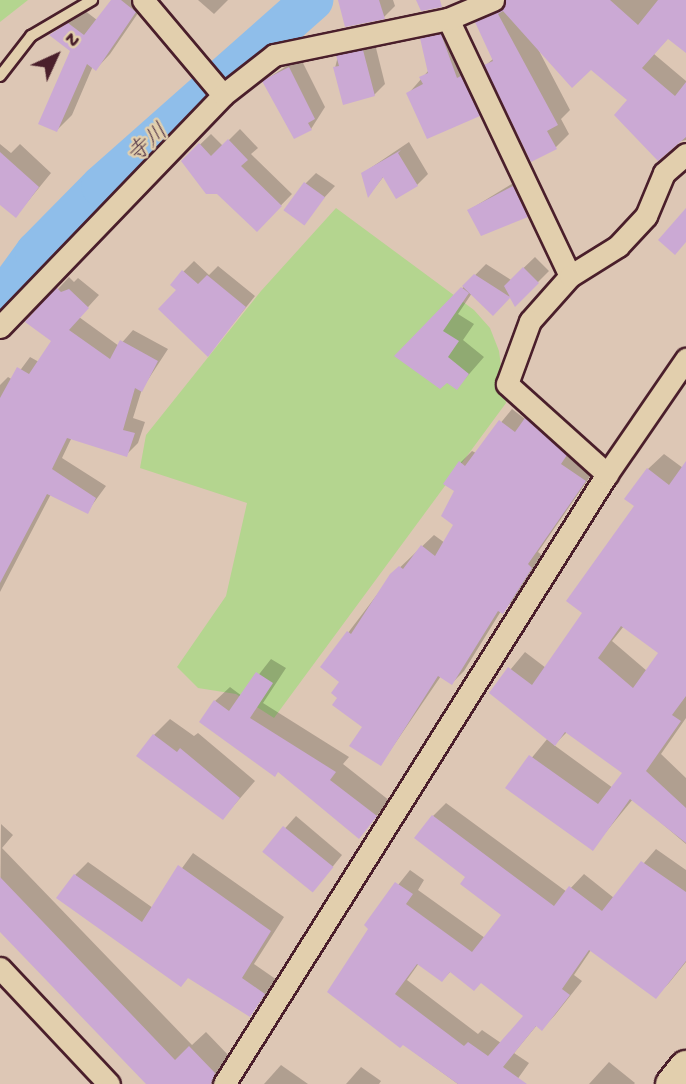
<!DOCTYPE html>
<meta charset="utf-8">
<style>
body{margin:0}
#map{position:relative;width:686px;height:1084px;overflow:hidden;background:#ddc7b5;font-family:"Gochi Hand","Klee One",sans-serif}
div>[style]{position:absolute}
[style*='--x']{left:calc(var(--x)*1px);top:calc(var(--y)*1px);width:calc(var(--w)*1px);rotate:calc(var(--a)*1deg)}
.green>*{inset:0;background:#b4d58f}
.shadow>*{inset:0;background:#0003}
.river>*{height:42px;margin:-21px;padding:0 21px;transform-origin:21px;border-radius:21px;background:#8fbeea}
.building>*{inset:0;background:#cba9d4;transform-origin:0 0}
.roads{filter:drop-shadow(2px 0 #4a1f2b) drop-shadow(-2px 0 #4a1f2b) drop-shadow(0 2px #4a1f2b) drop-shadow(0 -2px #4a1f2b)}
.lane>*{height:10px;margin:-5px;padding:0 5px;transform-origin:5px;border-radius:5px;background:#e2cfad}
.street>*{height:21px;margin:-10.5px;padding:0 10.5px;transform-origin:10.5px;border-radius:10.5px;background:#e2cfad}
.primary>*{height:33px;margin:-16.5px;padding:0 16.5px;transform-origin:16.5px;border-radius:16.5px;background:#e2cfad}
span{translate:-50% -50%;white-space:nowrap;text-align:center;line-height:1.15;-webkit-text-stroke:5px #e2cfad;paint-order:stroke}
.water-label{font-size:23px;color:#543748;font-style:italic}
.north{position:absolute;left:21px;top:21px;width:70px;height:70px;-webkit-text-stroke:5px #e2cfad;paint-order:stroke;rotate:45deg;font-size:19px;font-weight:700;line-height:28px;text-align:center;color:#4a1f2b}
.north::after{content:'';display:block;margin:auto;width:24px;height:32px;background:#4a1f2b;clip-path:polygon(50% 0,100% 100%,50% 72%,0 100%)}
</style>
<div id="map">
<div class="green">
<div style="clip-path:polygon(0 0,28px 0,0 22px)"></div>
<div style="clip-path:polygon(336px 208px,474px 310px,490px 328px,499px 351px,506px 403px,274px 718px,236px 694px,198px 688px,177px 667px,226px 596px,247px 503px,140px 468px,146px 435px,261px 291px)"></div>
</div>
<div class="shadow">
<div style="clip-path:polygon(113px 0,147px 0,110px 54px,96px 69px,93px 66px,72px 115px,57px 130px,72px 50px,53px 34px,84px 10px,97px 20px)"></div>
<div style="clip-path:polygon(198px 0,228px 0,214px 14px)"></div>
<div style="clip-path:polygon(343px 0,393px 0,395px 6px,384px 17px)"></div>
<div style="clip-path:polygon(508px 0,686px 0,686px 51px,669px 37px,654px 54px,686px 81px,686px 140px,677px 142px,591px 67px,538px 49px,570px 110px,561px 119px,569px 134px,555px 148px,486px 65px,494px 58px,477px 22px)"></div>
<div style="clip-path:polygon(452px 24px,490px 104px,479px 115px,408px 94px,429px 70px,422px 39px,433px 28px)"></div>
<div style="clip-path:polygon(374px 40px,385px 84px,374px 95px,335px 68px,338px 56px,349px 45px)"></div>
<div style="clip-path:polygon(300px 57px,325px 107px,311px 129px,264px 81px)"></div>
<div style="clip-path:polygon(240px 129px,258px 148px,251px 154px,292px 194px,257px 230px,183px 161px,211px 134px,223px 146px)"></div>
<div style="clip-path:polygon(409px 142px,428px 174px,417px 185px,384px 176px,369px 195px,363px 173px)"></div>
<div style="clip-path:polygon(0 144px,11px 153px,20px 144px,51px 173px,16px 216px,0 203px)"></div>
<div style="clip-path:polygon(316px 173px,335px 186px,311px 212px,305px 184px)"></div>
<div style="clip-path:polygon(523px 177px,536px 206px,527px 216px,469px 210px)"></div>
<div style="clip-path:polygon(535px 257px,549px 271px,516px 304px,511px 295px,493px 314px,472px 293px,458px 314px,474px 324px,463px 340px,484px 357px,457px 388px,396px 356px,486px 264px,511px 280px)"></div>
<div style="clip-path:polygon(194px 261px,209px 275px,218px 266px,255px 296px,208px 355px,178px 290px,183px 272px)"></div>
<div style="clip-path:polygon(69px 277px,74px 282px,78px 278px,99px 295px,79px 317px,119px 346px,133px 330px,168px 349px,142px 389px,133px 418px,145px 422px,138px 443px,126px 455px,72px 437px,62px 458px,106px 486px,87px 512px,51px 494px,0 592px,0 385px,8px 377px,13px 380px,30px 357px,39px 362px,54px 340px,58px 289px)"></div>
<div style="clip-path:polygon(538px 407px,596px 468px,538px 552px,543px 556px,515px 600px,501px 611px,464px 671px,452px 683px,441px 676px,381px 764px,364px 727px,340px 698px,342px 681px,322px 667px,392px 575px,434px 535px,445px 543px,456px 525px,456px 491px,446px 483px,461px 462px,472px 451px,476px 453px,512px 409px,525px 419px)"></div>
<div style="clip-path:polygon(evenodd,664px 454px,683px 468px,686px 464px,686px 718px,661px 754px,686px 778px,686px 844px,633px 799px,592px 849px,507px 788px,548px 738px,491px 693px,525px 652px,546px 668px,584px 612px,636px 506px,648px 469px,664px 454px,624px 626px,660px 652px,647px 671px,612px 641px,624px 626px,664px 454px,568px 731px,625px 772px,613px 788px,554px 745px,568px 731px)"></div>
<div style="clip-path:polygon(271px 659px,286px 668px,263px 703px,349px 757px,343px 764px,390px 801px,359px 836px,215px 701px,230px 687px,242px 696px)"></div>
<div style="clip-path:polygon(170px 719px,194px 736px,198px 733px,255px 781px,223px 818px,154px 735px)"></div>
<div style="clip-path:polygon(evenodd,446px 803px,567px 892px,584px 874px,614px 898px,656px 849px,686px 870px,686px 962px,669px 983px,656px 996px,591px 950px,574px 975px,582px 981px,555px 1015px,542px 1029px,537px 1025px,514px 1053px,529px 1063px,514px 1084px,458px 1084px,330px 991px,371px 928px,366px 925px,410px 870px,424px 880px,418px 890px,485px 938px,503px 914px,467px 877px,433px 816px,446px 803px,419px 963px,442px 980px,451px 971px,482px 981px,525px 1016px,501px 1043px,482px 1030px,478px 1034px,407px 980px,419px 963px)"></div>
<div style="clip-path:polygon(296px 816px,342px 855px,322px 880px,264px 852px)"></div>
<div style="clip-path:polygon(1px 824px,13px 835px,2px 848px,192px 1045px,206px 1032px,230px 1057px,226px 1068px,211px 1084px,160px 1084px,0 930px)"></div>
<div style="clip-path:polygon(193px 853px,284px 917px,254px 964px,277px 980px,250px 1015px,75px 875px,88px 862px,153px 908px)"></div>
<div style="clip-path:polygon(609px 1062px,635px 1083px,634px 1084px,589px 1084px)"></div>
<div style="clip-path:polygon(281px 1065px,308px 1084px,264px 1084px)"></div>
<div style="clip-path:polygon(361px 1067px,381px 1081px,379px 1084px,346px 1084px)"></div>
</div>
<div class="river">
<div style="--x:0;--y:303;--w:62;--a:-54.2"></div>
<div style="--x:36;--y:253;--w:94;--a:-45.4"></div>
<div style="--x:102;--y:186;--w:281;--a:-41.5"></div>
</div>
<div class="building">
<div style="clip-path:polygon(111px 0,121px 0,136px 12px,96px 71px,87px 64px,57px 132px,38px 124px,70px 51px,49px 35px,68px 23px,84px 35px)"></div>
<div style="clip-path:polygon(338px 0,379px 0,385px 19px,345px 27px)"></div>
<div style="clip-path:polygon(416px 0,440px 0,442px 7px,421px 11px)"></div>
<div style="clip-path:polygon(506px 0,610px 0,638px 25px,658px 0,686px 0,686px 53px,668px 39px,642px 68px,675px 96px,686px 82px,686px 137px,658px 161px,614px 115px,627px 100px,591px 70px,572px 88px,503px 11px,498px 14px,558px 125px,547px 131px,557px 149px,531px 162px,484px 65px,493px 61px,475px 22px,499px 12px)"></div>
<div style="clip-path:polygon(441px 34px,457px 78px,461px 76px,480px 116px,427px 139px,406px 93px,423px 84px,419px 77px,428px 73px,420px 38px)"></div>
<div style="clip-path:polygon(363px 50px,375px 96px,343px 105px,333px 67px,339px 66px,336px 55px)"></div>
<div style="clip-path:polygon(289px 67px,315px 119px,308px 123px,312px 130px,294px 139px,262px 81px)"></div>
<div style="clip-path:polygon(228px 139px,248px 160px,241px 166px,282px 206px,257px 232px,217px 194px,206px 194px,181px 161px,199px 143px,211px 156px)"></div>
<div style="clip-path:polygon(401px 150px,398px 153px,418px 186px,396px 199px,383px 177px,368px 198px,361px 173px)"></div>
<div style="clip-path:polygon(0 152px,39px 187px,16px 218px,0 205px)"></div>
<div style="left:304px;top:182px;width:26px;height:35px;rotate:36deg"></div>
<div style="clip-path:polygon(513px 186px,528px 217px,481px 236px,467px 210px)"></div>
<div style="clip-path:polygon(686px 208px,686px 242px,675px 255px,658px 240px)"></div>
<div style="clip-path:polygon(523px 267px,539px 283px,515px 307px,510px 298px,493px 316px,462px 286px,474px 274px,510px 297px,504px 286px)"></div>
<div style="clip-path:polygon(182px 270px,198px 284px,207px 275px,246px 307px,208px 357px,158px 309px,176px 290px,170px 285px)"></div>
<div style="clip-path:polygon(56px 287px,61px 292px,69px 289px,89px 308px,69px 330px,110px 359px,120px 340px,158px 361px,142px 392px,135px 388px,123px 430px,135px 433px,127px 457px,67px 438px,52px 469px,96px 498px,88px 514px,47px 494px,0 583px,0 398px,17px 367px,29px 374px,51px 341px,25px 322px)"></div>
<div style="clip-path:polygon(461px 287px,469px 293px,443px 331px,459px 341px,448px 357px,469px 374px,457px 390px,447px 383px,440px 389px,394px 356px)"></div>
<div style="clip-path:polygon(525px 418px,567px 455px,561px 464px,586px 481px,528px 564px,532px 568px,503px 614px,498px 611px,452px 685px,438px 676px,381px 766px,349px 746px,362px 727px,332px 705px,337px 698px,331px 693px,339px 682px,320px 667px,347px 631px,351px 634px,390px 574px,399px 566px,403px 569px,421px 545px,435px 556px,453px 525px,441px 516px,454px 491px,443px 484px,459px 461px,465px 466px,499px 420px,515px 432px)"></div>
<div style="clip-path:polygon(evenodd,686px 461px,686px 696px,672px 715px,681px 721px,646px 771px,686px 808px,686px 843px,630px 799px,593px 851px,505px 788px,529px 755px,598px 804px,622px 773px,565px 732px,555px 746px,489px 693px,508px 667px,532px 685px,582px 613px,566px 601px,634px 506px,624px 499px,647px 468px,669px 485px,686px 461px,621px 626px,658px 653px,633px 688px,598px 658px,621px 626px)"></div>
<div style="clip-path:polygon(256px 672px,273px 683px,250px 718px,336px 772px,330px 780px,377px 816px,359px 839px,278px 772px,275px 777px,199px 722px,214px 700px,229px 711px)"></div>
<div style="clip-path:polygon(153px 734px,177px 752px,180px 748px,240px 798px,223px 820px,136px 756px)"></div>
<div style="clip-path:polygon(evenodd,432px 815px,554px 906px,569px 886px,602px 911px,641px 861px,686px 892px,686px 961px,656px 999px,589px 950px,562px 989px,570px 995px,542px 1031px,536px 1026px,503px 1067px,527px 1084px,458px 1084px,403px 1045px,400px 1048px,327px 992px,368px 929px,364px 925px,395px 882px,413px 894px,406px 904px,472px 952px,501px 915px,460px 884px,465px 877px,414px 838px,432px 815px,417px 964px,442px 982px,450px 972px,474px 991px,481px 983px,523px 1016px,488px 1056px,468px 1042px,464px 1046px,395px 994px,417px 964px)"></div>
<div style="left:283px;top:826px;width:65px;height:33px;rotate:39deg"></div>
<div style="clip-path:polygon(178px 865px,271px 931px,242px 978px,265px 994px,250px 1017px,188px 978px,181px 987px,56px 898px,74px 874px,142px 922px)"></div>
<div style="clip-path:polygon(0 877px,175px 1060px,189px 1046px,215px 1073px,211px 1084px,146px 1084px,0 932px)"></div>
</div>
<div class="roads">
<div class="lane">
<div style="--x:0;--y:76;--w:51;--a:-52.2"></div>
<div style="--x:31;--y:36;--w:71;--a:-30.5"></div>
</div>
<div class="street">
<div style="--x:143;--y:0;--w:124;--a:49.9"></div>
<div style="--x:448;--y:19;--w:284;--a:64.6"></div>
<div style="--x:570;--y:276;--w:60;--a:131.6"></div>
<div style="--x:530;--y:321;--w:67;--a:110.1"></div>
<div style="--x:507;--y:384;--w:135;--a:42"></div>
<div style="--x:570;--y:276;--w:57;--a:-32"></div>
<div style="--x:618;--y:246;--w:41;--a:-47"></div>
<div style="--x:646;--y:216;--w:47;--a:-67.3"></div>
<div style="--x:664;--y:173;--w:29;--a:-41"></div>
<div style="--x:0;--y:327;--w:322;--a:-46.1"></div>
<div style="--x:223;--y:95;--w:65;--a:-38.1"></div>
<div style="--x:274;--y:55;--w:178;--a:-11.7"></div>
<div style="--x:448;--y:19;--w:49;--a:-22.9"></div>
<div style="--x:0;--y:968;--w:159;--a:46.8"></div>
<div style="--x:224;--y:1084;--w:720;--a:-57.88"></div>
<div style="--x:607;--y:474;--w:140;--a:-55.5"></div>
</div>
<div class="primary">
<div style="--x:672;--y:1084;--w:22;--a:-51"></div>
</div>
</div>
<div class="water-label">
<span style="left:149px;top:145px;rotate:-42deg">寺川</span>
</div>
<div class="north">N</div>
</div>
